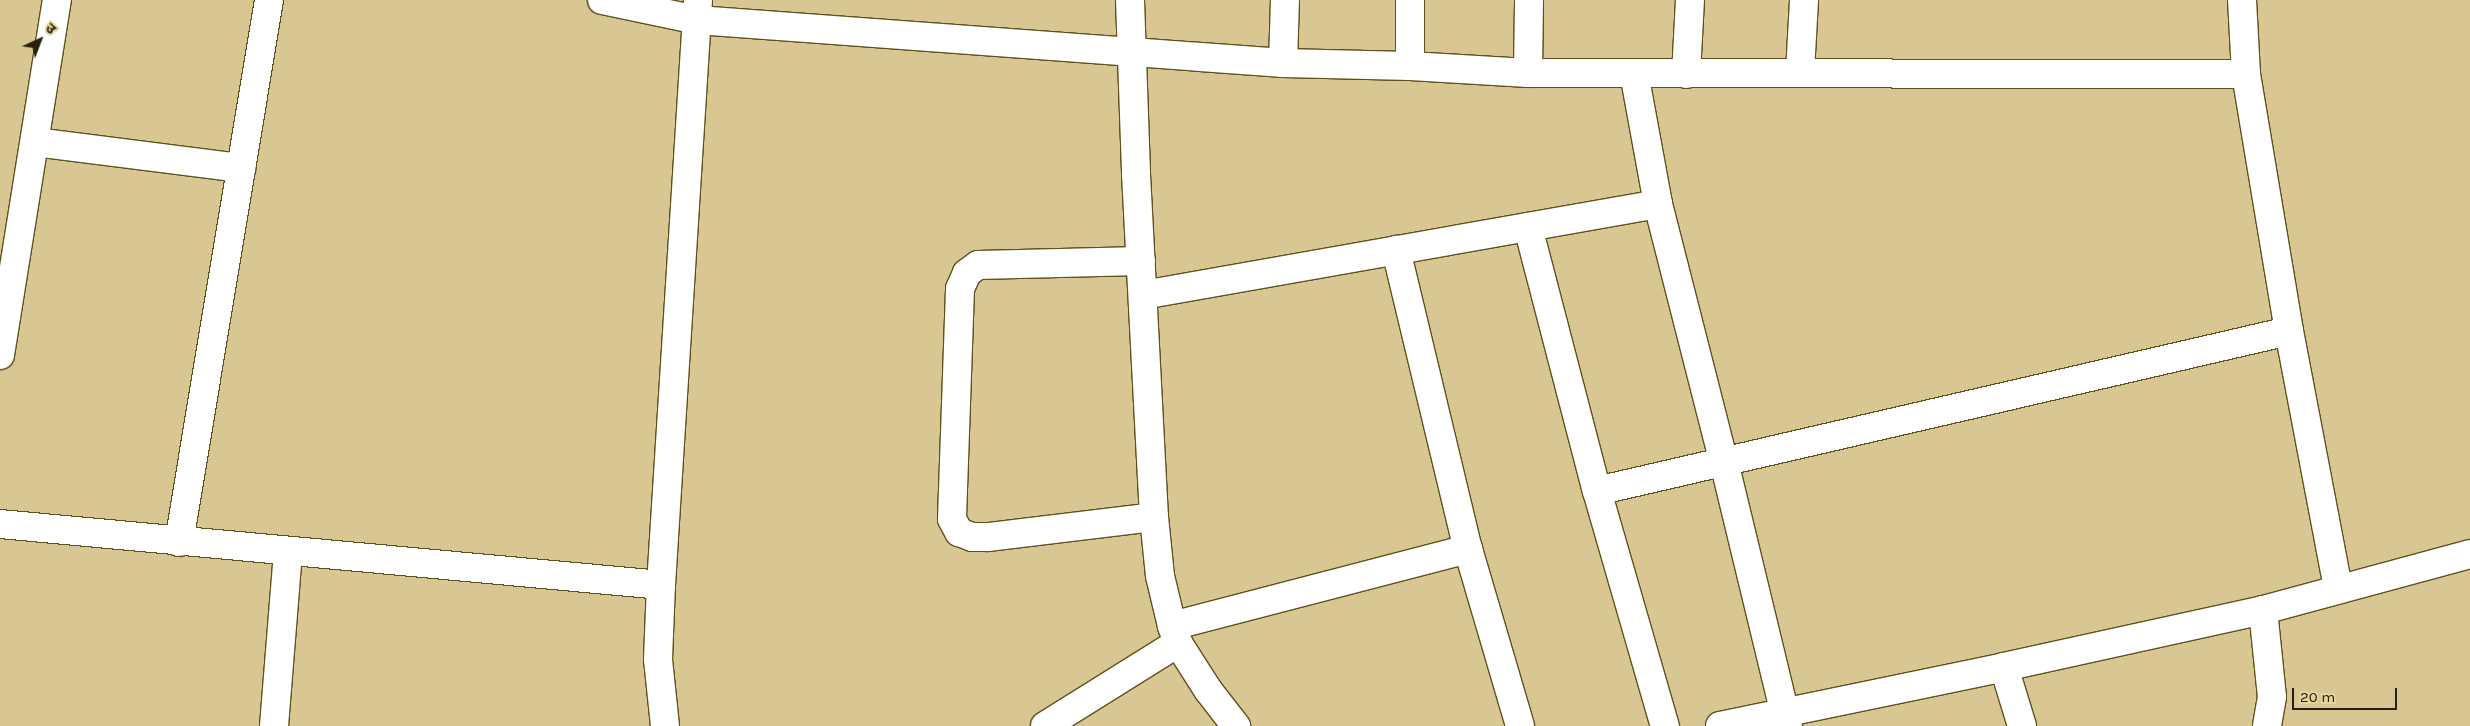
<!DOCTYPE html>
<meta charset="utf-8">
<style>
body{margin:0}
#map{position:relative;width:2470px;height:726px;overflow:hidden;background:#d8c792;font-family:Karla,"Noto Sans Devanagari",sans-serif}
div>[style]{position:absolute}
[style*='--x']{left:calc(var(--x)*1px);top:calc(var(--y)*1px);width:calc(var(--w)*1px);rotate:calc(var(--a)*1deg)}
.roads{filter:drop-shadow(1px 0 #60501d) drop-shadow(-1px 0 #60501d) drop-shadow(0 1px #60501d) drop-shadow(0 -1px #60501d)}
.minor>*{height:28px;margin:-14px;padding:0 14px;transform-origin:14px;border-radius:14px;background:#fff}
.tertiary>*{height:28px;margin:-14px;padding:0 14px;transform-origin:14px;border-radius:14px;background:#fff}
span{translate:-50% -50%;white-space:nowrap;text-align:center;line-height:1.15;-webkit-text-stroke:5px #e5d49e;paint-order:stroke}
.north{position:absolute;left:15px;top:15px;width:50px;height:50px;-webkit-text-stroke:4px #e5d49e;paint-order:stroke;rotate:43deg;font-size:14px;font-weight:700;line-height:20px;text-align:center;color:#27200b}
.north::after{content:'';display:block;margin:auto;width:18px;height:22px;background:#27200b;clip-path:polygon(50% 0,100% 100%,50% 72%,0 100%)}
.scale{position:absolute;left:2292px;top:688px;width:105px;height:22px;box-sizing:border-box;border:2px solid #27200b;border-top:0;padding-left:6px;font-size:15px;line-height:18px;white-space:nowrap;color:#27200b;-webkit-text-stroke:4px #e5d49e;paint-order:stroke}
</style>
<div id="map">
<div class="roads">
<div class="minor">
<div style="--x:602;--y:0;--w:97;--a:11.9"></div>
<div style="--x:697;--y:20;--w:588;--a:4.2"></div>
<div style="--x:1283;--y:63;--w:127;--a:1.4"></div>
<div style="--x:1410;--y:66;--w:118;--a:3.4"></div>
<div style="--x:1528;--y:73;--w:718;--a:0.08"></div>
<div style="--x:1130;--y:0;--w:174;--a:88"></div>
<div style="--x:1136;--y:174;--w:343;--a:87"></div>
<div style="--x:1154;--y:517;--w:59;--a:84.2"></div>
<div style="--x:1160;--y:576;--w:51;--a:76.5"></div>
<div style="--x:1172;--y:626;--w:18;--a:71"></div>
<div style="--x:1178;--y:643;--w:56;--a:57.4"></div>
<div style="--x:1208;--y:690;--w:46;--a:52.1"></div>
<div style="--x:2242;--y:0;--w:74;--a:86.9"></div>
<div style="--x:2246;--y:74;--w:261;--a:80.5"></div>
<div style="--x:2289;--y:331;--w:263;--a:79.2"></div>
<div style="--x:1283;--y:63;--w:63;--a:-88.2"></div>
<div style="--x:1410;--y:66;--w:66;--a:-90"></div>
<div style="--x:1800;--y:72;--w:72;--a:-86.8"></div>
<div style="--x:1528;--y:73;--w:73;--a:-89.2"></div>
<div style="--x:1634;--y:73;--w:133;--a:79.6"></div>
<div style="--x:1658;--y:204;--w:266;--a:75.7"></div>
<div style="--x:1724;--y:462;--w:272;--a:76.4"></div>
<div style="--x:1686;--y:74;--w:74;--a:-86.9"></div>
<div style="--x:35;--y:142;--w:208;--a:7.2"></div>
<div style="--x:1528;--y:227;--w:273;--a:75.4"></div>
<div style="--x:1597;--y:491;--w:245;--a:73.9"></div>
<div style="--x:1396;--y:250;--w:308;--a:76.5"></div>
<div style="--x:1468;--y:549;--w:184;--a:73.6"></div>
<div style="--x:1141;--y:261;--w:163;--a:178.6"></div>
<div style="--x:978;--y:265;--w:14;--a:144"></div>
<div style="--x:967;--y:273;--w:17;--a:114"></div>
<div style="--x:960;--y:289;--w:230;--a:92"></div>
<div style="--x:952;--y:519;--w:15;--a:62"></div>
<div style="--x:959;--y:532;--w:14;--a:21"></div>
<div style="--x:972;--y:537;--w:17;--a:0"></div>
<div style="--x:989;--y:537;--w:166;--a:-6.9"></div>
<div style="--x:1143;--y:295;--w:523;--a:-10.02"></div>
<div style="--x:0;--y:355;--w:360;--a:-80.9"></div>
<div style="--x:1597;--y:491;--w:710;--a:-13.02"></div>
<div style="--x:0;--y:524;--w:664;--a:5.27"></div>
<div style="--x:179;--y:542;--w:549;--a:-80.57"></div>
<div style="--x:2263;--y:610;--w:87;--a:84.1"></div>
<div style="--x:2272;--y:697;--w:29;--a:100"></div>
<div style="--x:1172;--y:626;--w:306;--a:-14.6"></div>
<div style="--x:2004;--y:667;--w:62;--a:73"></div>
<div style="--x:274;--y:726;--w:175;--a:-85.4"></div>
<div style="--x:1045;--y:726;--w:157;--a:-32"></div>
<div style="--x:1720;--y:726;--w:290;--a:-11.7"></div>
<div style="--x:2004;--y:667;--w:265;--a:-12.4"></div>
<div style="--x:2263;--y:610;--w:214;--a:-15.1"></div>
</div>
<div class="tertiary">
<div style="--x:665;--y:726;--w:67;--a:-96"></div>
<div style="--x:658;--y:659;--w:74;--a:-87.7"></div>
<div style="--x:661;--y:585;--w:586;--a:-86.38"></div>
</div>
</div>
<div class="north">उ</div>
<div class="scale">20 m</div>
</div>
